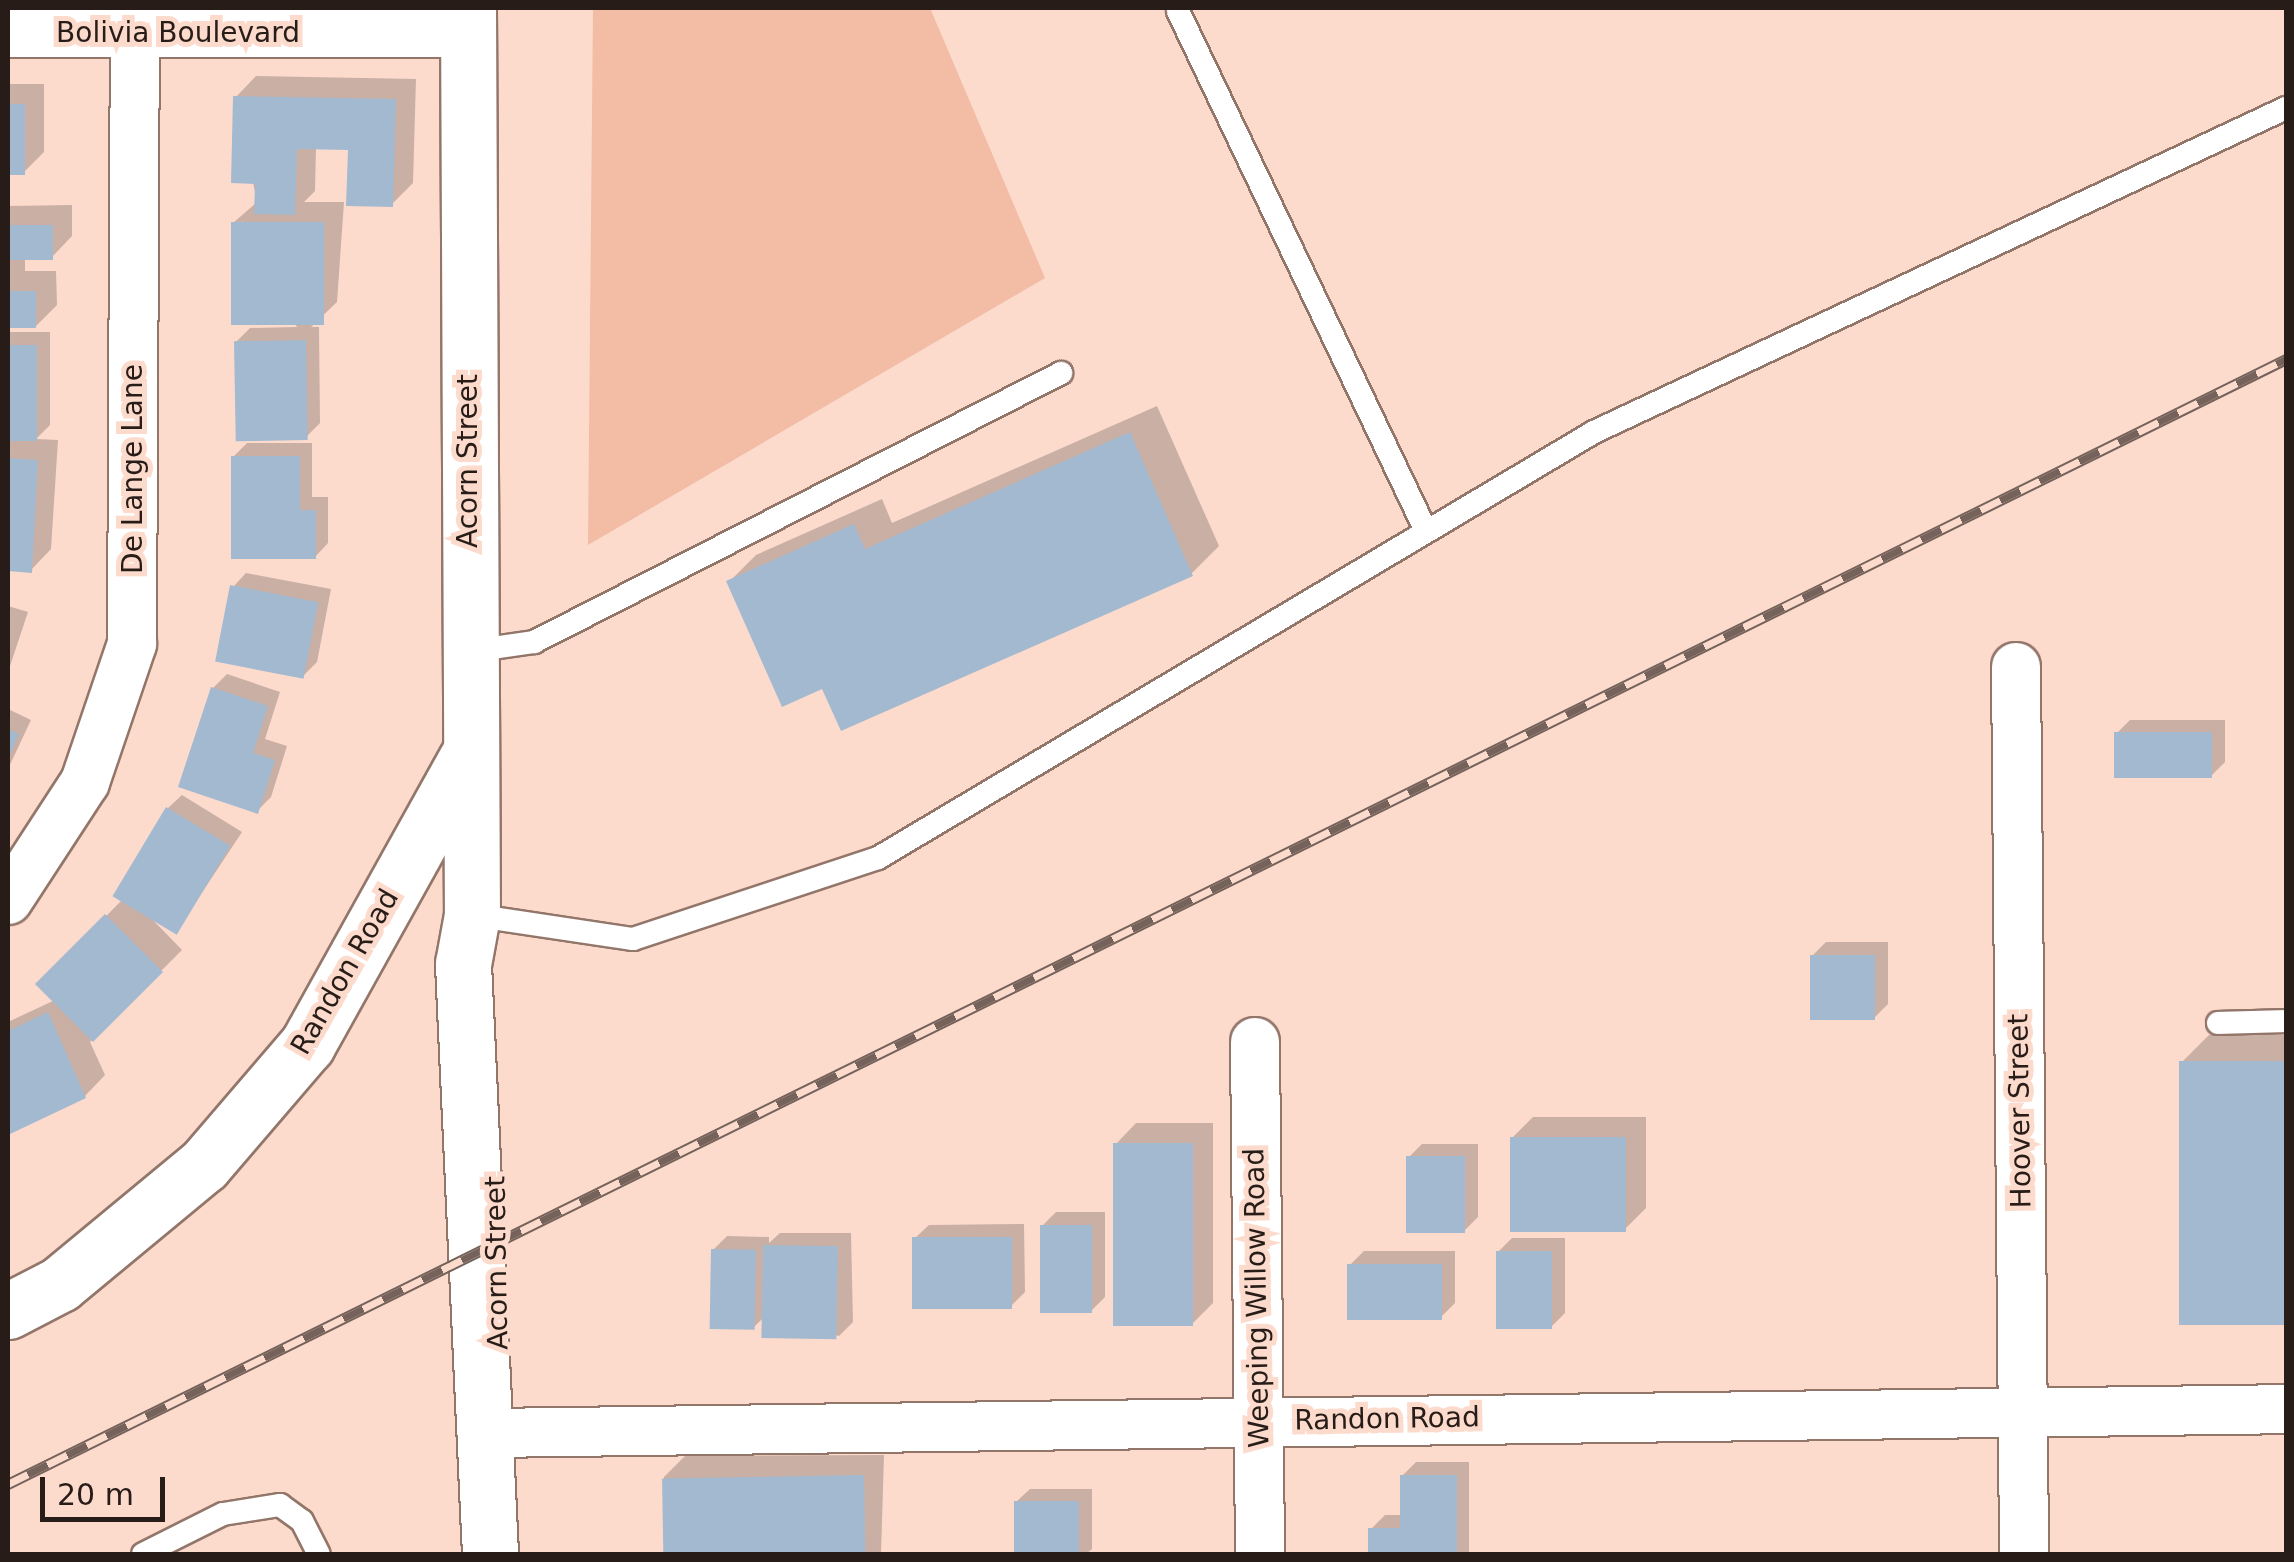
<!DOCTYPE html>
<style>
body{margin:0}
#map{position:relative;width:2294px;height:1562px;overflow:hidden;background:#fcdbcd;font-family:"DejaVu Sans",sans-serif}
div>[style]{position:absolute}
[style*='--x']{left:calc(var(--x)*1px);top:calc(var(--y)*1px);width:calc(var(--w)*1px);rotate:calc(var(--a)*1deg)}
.green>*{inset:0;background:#f2bca5}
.shadow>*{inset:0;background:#0003}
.building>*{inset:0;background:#a3b9d0;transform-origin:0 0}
.roads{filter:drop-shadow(2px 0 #93766a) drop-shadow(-2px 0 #93766a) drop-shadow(0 2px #93766a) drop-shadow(0 -2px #93766a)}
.service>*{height:22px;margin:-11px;padding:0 11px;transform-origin:11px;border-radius:11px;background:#fff}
.minor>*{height:48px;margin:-24px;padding:0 24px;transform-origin:24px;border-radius:24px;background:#fff}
.tertiary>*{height:55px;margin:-27.5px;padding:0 27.5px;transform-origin:27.5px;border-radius:27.5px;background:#fff}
.rail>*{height:11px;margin-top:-5.5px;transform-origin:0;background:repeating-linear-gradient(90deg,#fcdbcd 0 22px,#75625a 0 44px);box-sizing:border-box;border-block:2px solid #75625a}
span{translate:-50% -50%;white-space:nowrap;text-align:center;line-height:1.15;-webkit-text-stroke:10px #fcdbcd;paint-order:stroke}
.street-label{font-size:28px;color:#271c17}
.frame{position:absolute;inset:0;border:10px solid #271c17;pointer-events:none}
.scale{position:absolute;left:40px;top:1477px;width:125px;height:45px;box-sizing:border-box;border:5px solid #271c17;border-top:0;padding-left:12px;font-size:30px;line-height:35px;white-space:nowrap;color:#271c17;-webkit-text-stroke:8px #fcdbcd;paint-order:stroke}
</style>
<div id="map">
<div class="green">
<div style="clip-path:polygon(593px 8px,930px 8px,1045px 278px,588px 545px)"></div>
</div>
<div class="shadow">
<div style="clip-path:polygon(256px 76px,416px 79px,413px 183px,392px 204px,350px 147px,316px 147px,315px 191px,304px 202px,344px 202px,337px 302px,311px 327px,319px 327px,320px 423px,306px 437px,236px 342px,250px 328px,297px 327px,233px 223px,257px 202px,236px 97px)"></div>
<div style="clip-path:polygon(8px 84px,44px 84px,44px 152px,24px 172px,8px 172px)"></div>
<div style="clip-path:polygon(72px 205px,72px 236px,52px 257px,25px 257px,25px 271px,56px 271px,57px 305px,36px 326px,8px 326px,8px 206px)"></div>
<div style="clip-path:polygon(8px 332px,50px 332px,50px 425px,36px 439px,58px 440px,51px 549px,31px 570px,8px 569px)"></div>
<div style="clip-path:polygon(1157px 406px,1219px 546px,1191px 574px,823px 686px,729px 582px,756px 555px,882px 499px,892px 523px)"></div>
<div style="clip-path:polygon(247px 443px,312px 443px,312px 497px,328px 497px,328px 543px,315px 557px,233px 457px)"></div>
<div style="clip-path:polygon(246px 573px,331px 589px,317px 662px,304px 675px,233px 587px)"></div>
<div style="clip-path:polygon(8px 606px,28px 612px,8px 672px)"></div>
<div style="clip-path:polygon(227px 674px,280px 692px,265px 739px,287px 746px,271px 797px,257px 811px,213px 688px)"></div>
<div style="clip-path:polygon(8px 709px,31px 720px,8px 769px)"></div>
<div style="clip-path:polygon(2130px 720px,2225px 720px,2225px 762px,2211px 776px,2117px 733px)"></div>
<div style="clip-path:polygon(182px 795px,242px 832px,176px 932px,152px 919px,182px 950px,90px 1042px,105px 1075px,85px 1096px,8px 1132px,8px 1022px,55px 1000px,39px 984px,123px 899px,168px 808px)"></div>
<div style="clip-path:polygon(1826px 942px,1888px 942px,1888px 1004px,1874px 1018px,1812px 956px)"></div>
<div style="clip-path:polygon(2209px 1035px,2286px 1035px,2286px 1322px,2182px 1322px,2182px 1062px)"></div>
<div style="clip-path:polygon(1533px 1117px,1646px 1117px,1646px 1208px,1625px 1229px,1512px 1138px)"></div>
<div style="clip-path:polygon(1136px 1123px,1213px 1123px,1213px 1303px,1192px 1324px,1116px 1144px)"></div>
<div style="clip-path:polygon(1422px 1144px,1478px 1144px,1478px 1217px,1464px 1231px,1409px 1157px)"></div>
<div style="clip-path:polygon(1056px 1212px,1105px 1212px,1105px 1297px,1091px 1311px,1042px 1226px)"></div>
<div style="clip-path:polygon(1024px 1224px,1025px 1292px,1011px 1306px,915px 1238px,929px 1225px)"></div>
<div style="clip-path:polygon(780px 1233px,851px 1233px,853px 1322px,839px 1336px,765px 1316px,753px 1328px,713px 1250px,727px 1236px,769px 1237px,769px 1243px)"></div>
<div style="clip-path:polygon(1512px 1238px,1565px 1238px,1565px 1313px,1551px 1327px,1498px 1252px)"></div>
<div style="clip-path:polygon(1364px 1251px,1455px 1251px,1455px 1303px,1441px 1317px,1350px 1265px)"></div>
<div style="clip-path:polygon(884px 1455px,881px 1554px,665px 1554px,664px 1477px,685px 1456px)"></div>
<div style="clip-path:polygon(1416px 1462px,1469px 1462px,1469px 1554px,1371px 1554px,1371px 1529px,1385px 1515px,1402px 1515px,1402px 1476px)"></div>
<div style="clip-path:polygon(1030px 1489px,1092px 1489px,1092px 1549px,1086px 1554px,1016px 1554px,1016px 1502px)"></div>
</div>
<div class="building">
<div style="clip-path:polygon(233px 96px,396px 99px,393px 207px,346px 206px,348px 150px,297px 149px,295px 215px,254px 214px,255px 184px,231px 183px)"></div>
<div style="left:8px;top:104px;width:17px;height:71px"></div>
<div style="left:231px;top:222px;width:93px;height:103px"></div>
<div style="left:8px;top:225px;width:45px;height:35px"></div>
<div style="left:8px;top:291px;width:28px;height:37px"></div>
<div style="left:306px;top:340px;width:100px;height:72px;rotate:89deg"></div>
<div style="left:8px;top:345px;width:29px;height:96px"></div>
<div style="clip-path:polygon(1130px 432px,1193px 576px,841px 731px,822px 689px,782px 707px,726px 581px,854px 524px,865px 549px)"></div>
<div style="clip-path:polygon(231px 456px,300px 456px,300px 510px,316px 510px,316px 559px,231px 559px)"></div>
<div style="clip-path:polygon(8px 458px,38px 460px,32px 573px,8px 571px)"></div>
<div style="left:230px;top:585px;width:90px;height:78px;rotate:11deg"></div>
<div style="clip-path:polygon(211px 687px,268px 706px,253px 753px,275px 760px,258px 814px,178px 787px)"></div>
<div style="clip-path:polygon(8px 729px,19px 734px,8px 759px)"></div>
<div style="left:2114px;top:732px;width:98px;height:46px"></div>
<div style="left:166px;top:807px;width:75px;height:104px;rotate:31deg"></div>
<div style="left:105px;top:914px;width:82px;height:99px;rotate:45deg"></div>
<div style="left:1810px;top:955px;width:65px;height:65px"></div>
<div style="clip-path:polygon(48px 1012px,86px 1098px,8px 1135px,8px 1031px)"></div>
<div style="left:2179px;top:1061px;width:107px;height:264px"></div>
<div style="left:1510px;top:1137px;width:116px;height:95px"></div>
<div style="left:1113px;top:1143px;width:80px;height:183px"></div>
<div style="left:1406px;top:1156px;width:59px;height:77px"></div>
<div style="left:1040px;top:1225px;width:52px;height:88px"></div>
<div style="left:912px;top:1237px;width:100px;height:72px"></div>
<div style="left:763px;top:1245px;width:75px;height:93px;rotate:1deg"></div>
<div style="left:711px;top:1249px;width:45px;height:80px;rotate:1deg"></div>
<div style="left:1496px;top:1251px;width:56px;height:78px"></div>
<div style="left:1347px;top:1264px;width:95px;height:56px"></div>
<div style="left:864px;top:1475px;width:79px;height:202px;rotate:89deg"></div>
<div style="clip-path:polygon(1400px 1475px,1457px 1475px,1457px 1554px,1368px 1554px,1368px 1528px,1400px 1528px)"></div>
<div style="left:1014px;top:1501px;width:65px;height:53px"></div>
</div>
<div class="roads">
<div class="service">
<div style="--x:1178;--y:11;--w:576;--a:64.5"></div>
<div style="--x:471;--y:651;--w:64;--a:-8.1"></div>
<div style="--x:534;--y:642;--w:592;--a:-27.04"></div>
<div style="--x:472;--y:915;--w:163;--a:8.5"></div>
<div style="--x:633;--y:939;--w:258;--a:-18.3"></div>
<div style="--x:878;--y:858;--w:833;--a:-30.75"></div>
<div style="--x:1594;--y:432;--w:764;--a:-25.09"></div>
<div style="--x:2218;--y:1023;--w:68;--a:-1.7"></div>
<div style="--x:143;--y:1554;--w:89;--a:-26.6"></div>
<div style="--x:223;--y:1514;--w:58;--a:-9"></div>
<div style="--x:280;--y:1505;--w:27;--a:36"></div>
<div style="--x:302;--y:1521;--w:37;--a:63"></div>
</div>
<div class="minor">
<div style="--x:8;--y:33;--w:461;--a:0"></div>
<div style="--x:2016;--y:667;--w:887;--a:89.48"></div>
<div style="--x:8;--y:900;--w:141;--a:-56.9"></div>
<div style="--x:85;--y:782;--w:146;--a:-71.2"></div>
<div style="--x:132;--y:644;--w:636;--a:-89.73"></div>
<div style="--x:1255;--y:1042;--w:512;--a:89.44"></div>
<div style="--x:488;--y:1433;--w:1798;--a:-0.76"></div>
</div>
<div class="tertiary">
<div style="--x:468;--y:8;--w:907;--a:89.75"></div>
<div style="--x:472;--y:915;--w:50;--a:100.4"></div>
<div style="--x:463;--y:964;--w:591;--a:87.38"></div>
<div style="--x:8;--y:1311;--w:59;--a:-27.4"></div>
<div style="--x:60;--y:1284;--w:187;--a:-39.6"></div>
<div style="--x:204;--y:1165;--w:158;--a:-49.4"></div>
<div style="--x:307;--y:1045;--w:327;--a:-60.9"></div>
</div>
</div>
<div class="rail">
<div style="--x:8;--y:1484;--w:2541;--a:-26.28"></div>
</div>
<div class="street-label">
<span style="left:178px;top:33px">Bolivia Boulevard</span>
<span style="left:468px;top:461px;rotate:-90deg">Acorn Street</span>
<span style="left:133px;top:469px;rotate:-90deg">De Lange Lane</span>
<span style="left:345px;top:972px;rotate:-60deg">Randon Road</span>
<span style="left:2020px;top:1111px;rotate:-91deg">Hoover Street</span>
<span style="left:497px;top:1263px;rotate:-91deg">Acorn Street</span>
<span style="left:1257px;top:1298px;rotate:-91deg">Weeping Willow Road</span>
<span style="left:1387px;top:1419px;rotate:-1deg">Randon Road</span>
</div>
<div class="frame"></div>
<div class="scale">20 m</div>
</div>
